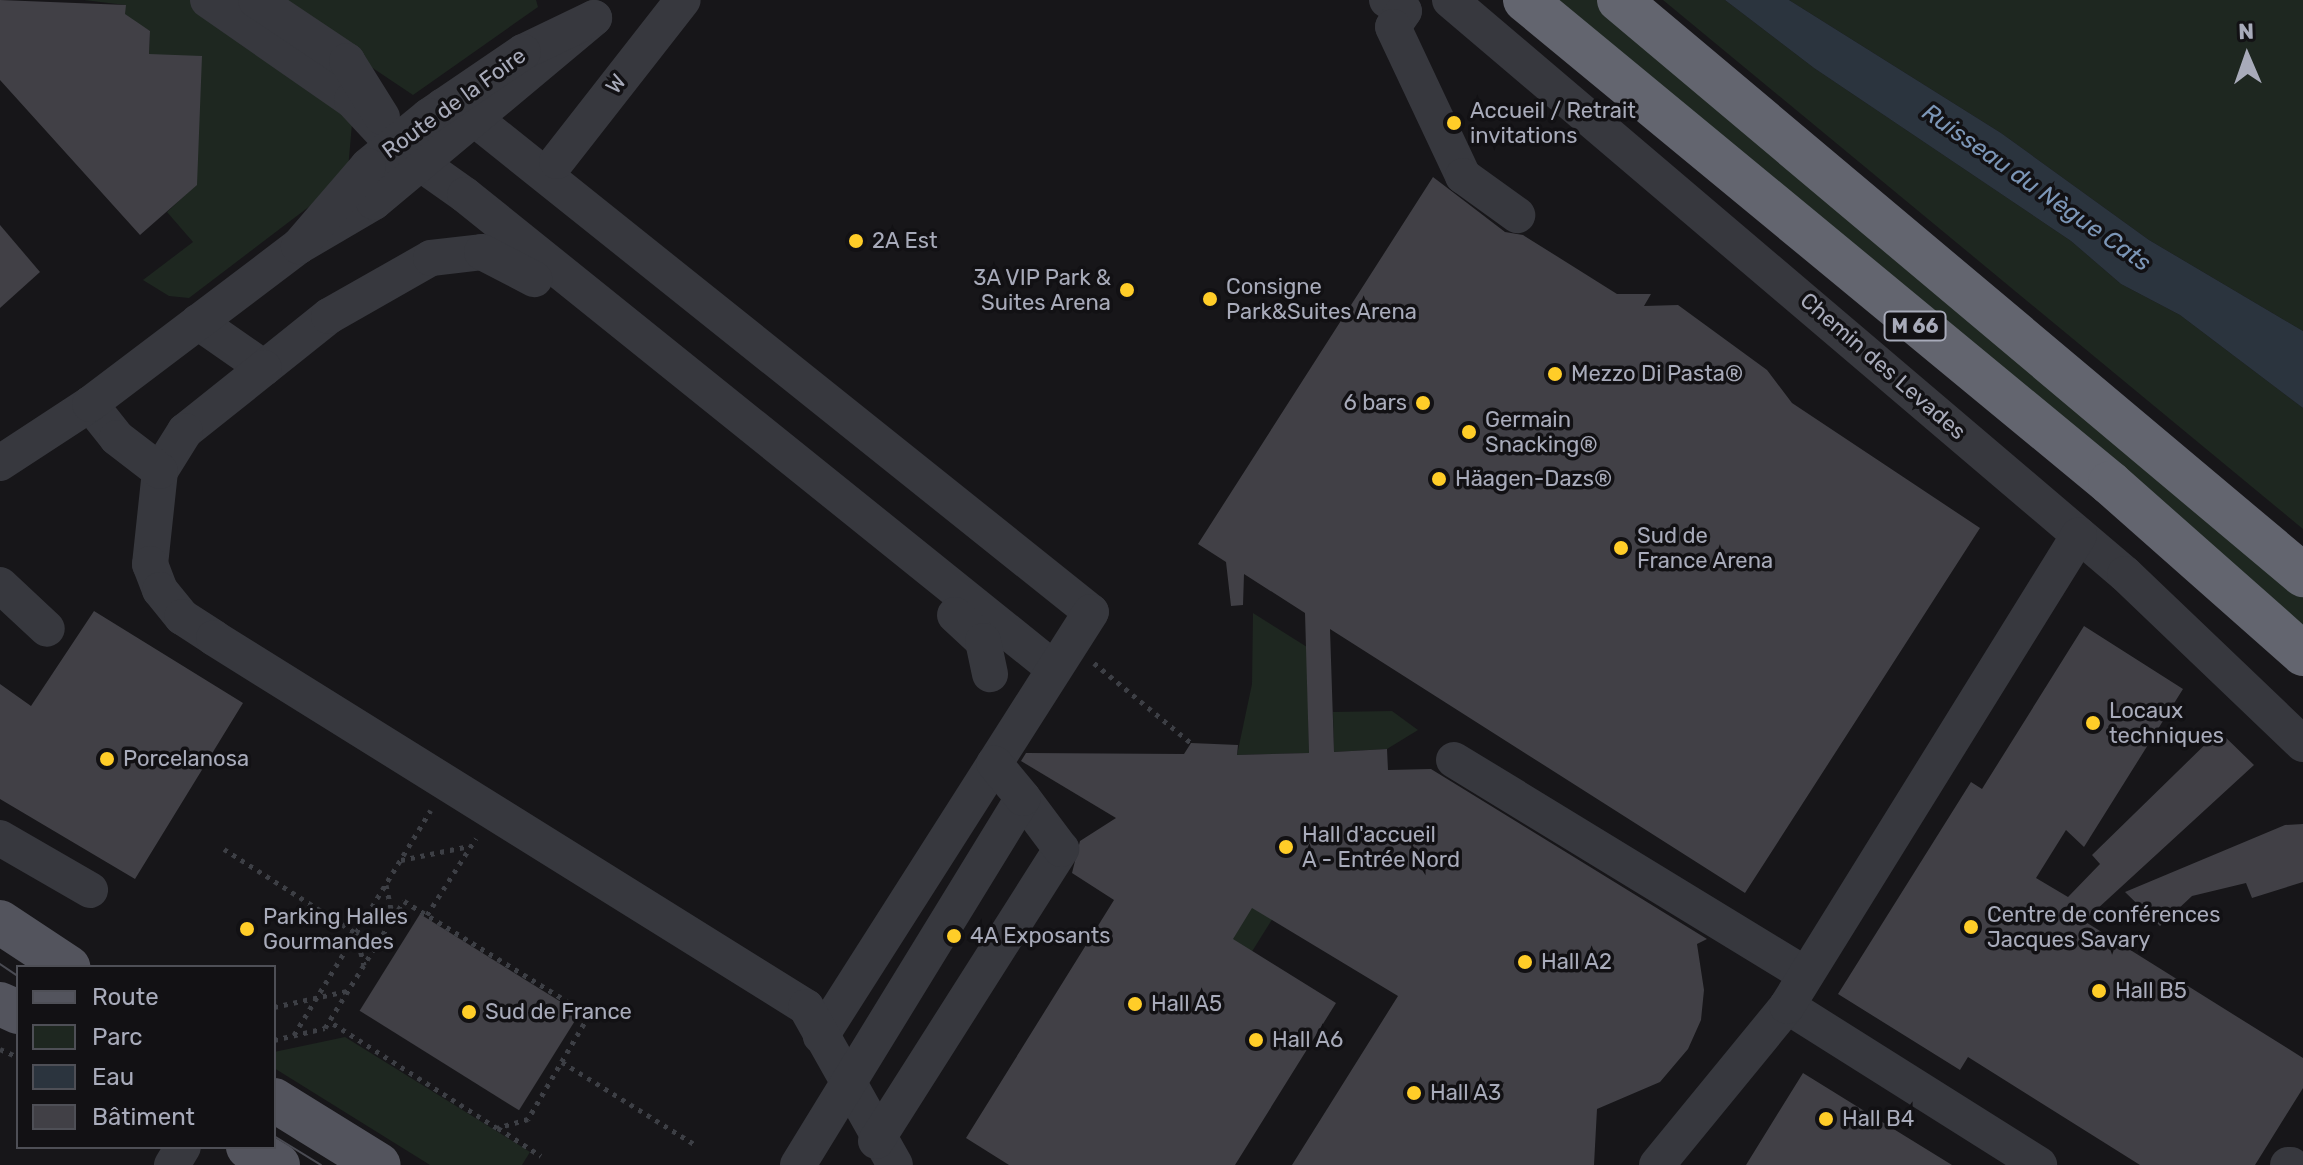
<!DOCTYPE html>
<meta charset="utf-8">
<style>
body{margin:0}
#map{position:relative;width:2303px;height:1165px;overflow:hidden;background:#171619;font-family:Rubik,sans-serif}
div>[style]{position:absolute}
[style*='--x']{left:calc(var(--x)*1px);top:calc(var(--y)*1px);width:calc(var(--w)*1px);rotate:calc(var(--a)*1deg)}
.green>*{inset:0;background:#1e2720;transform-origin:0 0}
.water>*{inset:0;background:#2b343e}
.building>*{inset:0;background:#414046;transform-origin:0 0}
.path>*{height:5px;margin-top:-2.5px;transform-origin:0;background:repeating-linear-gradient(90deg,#3d3f45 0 4px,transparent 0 10px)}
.minor>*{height:36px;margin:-18px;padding:0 18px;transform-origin:18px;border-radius:18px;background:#37383e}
.major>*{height:44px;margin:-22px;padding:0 22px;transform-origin:22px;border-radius:22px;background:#53545d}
.highway>*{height:44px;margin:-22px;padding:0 22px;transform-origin:22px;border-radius:22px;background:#63656f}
.tram>*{height:2px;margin:-1px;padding:0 1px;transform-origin:1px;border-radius:1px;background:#4a4b53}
.dots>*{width:22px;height:22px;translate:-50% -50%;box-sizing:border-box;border:4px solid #121114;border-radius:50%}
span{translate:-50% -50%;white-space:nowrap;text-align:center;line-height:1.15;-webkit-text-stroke:7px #121114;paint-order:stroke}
.shield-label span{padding:2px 6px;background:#121114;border:2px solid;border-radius:6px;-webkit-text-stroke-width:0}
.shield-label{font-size:20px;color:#a8abba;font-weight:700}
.street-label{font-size:22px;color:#a8abba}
.poi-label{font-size:22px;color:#a8abba}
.left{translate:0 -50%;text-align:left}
.right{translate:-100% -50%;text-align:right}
.water-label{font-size:24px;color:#7c96b7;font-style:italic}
.legend{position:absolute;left:16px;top:965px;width:260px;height:184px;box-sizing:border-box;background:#121114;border:2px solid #4e4f56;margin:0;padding:10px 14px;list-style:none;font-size:24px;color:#a8abba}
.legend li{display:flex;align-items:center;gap:16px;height:40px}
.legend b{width:40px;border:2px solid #4e4f56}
.north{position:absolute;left:2207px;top:16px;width:80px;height:80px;-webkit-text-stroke:6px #121114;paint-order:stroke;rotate:358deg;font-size:22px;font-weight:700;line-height:32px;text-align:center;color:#a8abba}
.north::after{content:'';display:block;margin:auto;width:28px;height:36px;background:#a8abba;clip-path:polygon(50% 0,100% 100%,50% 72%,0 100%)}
</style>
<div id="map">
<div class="green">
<div style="clip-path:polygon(84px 0,192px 0,336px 97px,352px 124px,348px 169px,331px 190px,189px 298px,169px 296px,143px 280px,193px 242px,167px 212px,197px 184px,149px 54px,150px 31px,125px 17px,125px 5px)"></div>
<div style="clip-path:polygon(271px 0,536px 0,538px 7px,413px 95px)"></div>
<div style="clip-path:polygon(1554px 0,1599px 0,2303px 586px,2303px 628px)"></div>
<div style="clip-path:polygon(1663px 0,1725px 0,1814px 68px,2071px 241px,2121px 284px,2180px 315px,2303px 408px,2303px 529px)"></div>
<div style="clip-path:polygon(1789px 0,2303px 0,2303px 331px,2149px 240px,2001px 133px)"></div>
<div style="clip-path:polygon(1253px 613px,1307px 647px,1309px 753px,1237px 755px,1252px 684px)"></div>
<div style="clip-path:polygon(1392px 711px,1418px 730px,1387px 749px,1334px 752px,1333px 712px)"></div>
<div style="left:1242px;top:894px;width:39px;height:45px;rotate:32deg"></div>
<div style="clip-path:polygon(345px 1037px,530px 1152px,522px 1165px,430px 1165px,274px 1068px,274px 1052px)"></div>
</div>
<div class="water">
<div style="clip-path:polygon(1725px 0,1789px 0,2001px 133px,2149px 240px,2303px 331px,2303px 408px,2180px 315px,2121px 284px,2071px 241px,1814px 68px)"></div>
</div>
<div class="building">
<div style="clip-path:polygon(0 0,126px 5px,125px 14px,150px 31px,149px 54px,202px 56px,197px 185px,140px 235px,0 80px)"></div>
<div style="clip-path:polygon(1433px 177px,1505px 232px,1523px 235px,1617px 294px,1651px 294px,1644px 306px,1678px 305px,1767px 370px,1792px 403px,1980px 528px,1745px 893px,1330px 629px,1334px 752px,1387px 749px,1388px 770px,1431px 769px,1707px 939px,1697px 944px,1704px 990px,1701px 1020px,1688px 1049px,1660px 1082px,1597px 1109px,1594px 1165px,1292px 1165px,1398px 996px,1252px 908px,1233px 939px,1336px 1003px,1235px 1165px,1009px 1165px,966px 1138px,1114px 900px,1072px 873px,1080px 841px,1116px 818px,1021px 761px,1026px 753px,1184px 754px,1191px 743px,1238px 745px,1237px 755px,1309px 753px,1305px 613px,1244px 574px,1243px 605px,1231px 606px,1226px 562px,1198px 544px)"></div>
<div style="clip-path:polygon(0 225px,40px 272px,0 308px)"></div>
<div style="clip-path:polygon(94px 611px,243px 703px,135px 879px,0 799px,0 684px,31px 706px)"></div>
<div style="clip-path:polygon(2084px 626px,2183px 689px,2084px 847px,2066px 830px,2036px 878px,2068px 897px,2100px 864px,2092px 855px,2219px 731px,2254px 765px,2084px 921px,2303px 1058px,2303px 1088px,2255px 1165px,2140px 1165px,1968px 1057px,1960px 1070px,1838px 994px,1971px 782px,1982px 789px)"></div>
<div style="clip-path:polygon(2303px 824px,2303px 882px,2252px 898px,2246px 883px,2192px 896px,2160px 926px,2125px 892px,2285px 825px)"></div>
<div style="left:420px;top:914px;width:188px;height:114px;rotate:32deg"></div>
<div style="clip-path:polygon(1803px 1073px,1866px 1112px,1952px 1165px,1746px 1165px)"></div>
</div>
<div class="path">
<div style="--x:1094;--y:663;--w:126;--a:39.5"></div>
<div style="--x:224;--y:849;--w:156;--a:32.5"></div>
<div style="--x:356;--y:933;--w:33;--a:76"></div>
<div style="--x:401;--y:860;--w:70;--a:-11.5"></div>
<div style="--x:386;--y:885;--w:34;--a:78"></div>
<div style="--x:427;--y:915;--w:91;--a:-57.5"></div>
<div style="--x:274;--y:1007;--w:75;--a:-12.4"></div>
<div style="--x:294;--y:1035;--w:263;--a:-58.7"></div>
<div style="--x:274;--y:1040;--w:52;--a:-13.2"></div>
<div style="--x:325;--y:1028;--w:129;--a:-58.3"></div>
<div style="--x:393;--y:918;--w:20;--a:-57"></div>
<div style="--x:404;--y:901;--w:217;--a:31.6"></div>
<div style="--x:589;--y:1015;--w:121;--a:120.4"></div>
<div style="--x:528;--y:1119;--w:32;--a:164"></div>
<div style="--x:497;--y:1128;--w:199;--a:-147.5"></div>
<div style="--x:0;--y:1049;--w:20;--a:24"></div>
<div style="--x:562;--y:1062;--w:158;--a:31.8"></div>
<div style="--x:498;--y:1128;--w:51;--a:33.1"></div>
</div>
<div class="minor">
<div style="--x:208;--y:0;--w:175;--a:34.8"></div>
<div style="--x:352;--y:100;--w:60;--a:47"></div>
<div style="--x:393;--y:144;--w:88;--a:35.3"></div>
<div style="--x:465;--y:195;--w:755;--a:38.81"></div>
<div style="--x:256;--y:0;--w:110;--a:33.8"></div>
<div style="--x:347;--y:61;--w:66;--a:58"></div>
<div style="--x:1387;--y:0;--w:20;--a:33"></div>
<div style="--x:1404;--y:11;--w:19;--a:125"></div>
<div style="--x:1393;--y:27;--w:165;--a:64.8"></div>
<div style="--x:1463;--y:176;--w:67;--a:35.8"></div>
<div style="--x:1450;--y:0;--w:886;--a:40.38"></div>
<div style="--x:2125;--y:574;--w:246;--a:43.7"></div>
<div style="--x:443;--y:106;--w:24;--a:15"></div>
<div style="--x:466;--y:112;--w:800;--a:38.66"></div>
<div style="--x:1091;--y:612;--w:503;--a:122.49"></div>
<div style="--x:557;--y:161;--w:204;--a:-52"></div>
<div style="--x:198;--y:322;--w:80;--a:34.9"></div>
<div style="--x:264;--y:368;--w:83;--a:-38.7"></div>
<div style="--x:329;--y:316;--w:117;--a:-29.6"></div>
<div style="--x:431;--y:258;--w:51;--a:-6.7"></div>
<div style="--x:482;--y:252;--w:59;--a:27.4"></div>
<div style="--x:264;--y:368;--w:101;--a:141.4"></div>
<div style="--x:185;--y:431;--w:47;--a:122"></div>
<div style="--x:160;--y:471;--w:94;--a:96.1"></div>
<div style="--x:150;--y:564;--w:28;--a:69"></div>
<div style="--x:160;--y:590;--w:35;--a:51"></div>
<div style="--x:182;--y:617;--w:38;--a:33"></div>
<div style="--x:214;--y:638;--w:698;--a:31.94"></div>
<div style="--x:806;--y:1007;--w:181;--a:60.6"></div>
<div style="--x:90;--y:404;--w:43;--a:51.5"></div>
<div style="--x:117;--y:438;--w:54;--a:37.5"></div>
<div style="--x:0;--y:463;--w:108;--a:-33.2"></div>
<div style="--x:90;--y:404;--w:262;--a:-37.1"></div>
<div style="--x:299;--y:246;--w:87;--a:-30.4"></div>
<div style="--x:374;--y:202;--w:287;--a:-39.9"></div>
<div style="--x:594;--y:18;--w:79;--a:154.4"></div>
<div style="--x:523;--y:52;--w:114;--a:145.8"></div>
<div style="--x:429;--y:116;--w:79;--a:140.7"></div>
<div style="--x:368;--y:166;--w:106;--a:130.8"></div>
<div style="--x:0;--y:585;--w:64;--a:43.1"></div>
<div style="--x:955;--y:615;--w:38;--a:43"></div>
<div style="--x:983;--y:641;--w:34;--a:78"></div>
<div style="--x:1454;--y:760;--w:412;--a:31.4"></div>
<div style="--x:0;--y:838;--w:104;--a:30"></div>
<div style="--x:1787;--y:1006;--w:298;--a:32.2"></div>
<div style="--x:876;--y:1141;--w:346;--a:-57.6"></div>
<div style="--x:1061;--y:849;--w:64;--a:-126.7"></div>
<div style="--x:172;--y:1165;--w:21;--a:-59"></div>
<div style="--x:798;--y:1165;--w:430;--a:-58.5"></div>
<div style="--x:1023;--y:798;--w:45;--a:-129.6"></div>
<div style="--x:1657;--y:1165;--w:205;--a:-50.7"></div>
<div style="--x:1787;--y:1006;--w:554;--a:-58.2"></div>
<div style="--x:2288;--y:1165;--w:3;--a:0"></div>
</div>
<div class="major">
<div style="--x:0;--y:922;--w:82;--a:33.5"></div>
<div style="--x:0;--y:1004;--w:20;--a:24"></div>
<div style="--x:274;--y:1100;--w:123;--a:31.8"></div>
<div style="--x:248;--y:1147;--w:35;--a:31"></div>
</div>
<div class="highway">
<div style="--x:1525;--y:0;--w:759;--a:39.54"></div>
<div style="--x:2110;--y:483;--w:258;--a:41.5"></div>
<div style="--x:1619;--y:0;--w:894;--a:40.05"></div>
</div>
<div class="tram">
<div style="--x:0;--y:964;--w:22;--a:34"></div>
<div style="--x:274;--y:1136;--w:55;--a:31.7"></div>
</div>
<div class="dots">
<div style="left:1454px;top:123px;background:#ffcd28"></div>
<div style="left:856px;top:241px;background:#ffcd28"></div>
<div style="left:1127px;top:290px;background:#ffcd28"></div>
<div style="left:1210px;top:299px;background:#ffcd28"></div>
<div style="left:1555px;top:374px;background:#ffcd28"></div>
<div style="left:1423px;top:403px;background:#ffcd28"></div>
<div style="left:1469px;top:432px;background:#ffcd28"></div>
<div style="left:1439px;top:479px;background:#ffcd28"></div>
<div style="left:1621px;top:548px;background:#ffcd28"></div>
<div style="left:2093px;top:723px;background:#ffcd28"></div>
<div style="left:107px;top:759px;background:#ffcd28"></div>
<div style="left:1286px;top:847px;background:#ffcd28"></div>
<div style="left:1971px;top:927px;background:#ffcd28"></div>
<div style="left:247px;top:929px;background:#ffcd28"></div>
<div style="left:954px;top:936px;background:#ffcd28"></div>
<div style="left:1525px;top:962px;background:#ffcd28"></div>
<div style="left:2099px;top:991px;background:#ffcd28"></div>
<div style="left:1135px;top:1004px;background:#ffcd28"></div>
<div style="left:469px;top:1012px;background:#ffcd28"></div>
<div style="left:1256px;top:1040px;background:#ffcd28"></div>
<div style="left:1414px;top:1093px;background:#ffcd28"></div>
<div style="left:1826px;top:1119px;background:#ffcd28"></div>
</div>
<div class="shield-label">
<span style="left:1915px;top:326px">M 66</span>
</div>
<div class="street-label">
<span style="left:616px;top:84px;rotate:-53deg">W</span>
<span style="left:454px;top:103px;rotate:-36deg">Route de la Foire</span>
<span style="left:1883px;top:366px;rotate:41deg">Chemin des Levades</span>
</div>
<div class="poi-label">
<span class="left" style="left:1470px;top:123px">Accueil / Retrait<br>invitations</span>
<span class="left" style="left:872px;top:241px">2A Est</span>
<span class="right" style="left:1111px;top:290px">3A VIP Park &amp;<br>Suites Arena</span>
<span class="left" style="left:1226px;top:299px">Consigne<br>Park&amp;Suites Arena</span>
<span class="left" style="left:1571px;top:374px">Mezzo Di Pasta®</span>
<span class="right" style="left:1407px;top:403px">6 bars</span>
<span class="left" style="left:1485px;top:432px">Germain<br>Snacking®</span>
<span class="left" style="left:1455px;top:479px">Häagen-Dazs®</span>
<span class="left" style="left:1637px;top:548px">Sud de<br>France Arena</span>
<span class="left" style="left:2109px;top:723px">Locaux<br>techniques</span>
<span class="left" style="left:123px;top:759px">Porcelanosa</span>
<span class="left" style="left:1302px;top:847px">Hall d'accueil<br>A - Entrée Nord</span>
<span class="left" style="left:1987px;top:927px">Centre de conférences<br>Jacques Savary</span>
<span class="left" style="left:263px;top:929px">Parking Halles<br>Gourmandes</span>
<span class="left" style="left:970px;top:936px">4A Exposants</span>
<span class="left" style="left:1541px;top:962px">Hall A2</span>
<span class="left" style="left:2115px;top:991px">Hall B5</span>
<span class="left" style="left:1151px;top:1004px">Hall A5</span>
<span class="left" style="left:485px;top:1012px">Sud de France</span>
<span class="left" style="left:1272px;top:1040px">Hall A6</span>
<span class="left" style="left:1430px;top:1093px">Hall A3</span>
<span class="left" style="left:1842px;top:1119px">Hall B4</span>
</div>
<div class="water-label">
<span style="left:2036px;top:188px;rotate:35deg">Ruisseau du Nègue Cats</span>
</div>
<ul class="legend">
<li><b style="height:10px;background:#53545d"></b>Route</li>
<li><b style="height:22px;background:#1e2720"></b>Parc</li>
<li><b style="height:22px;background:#2b343e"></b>Eau</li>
<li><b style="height:22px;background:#414046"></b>Bâtiment</li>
</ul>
<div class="north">N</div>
</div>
